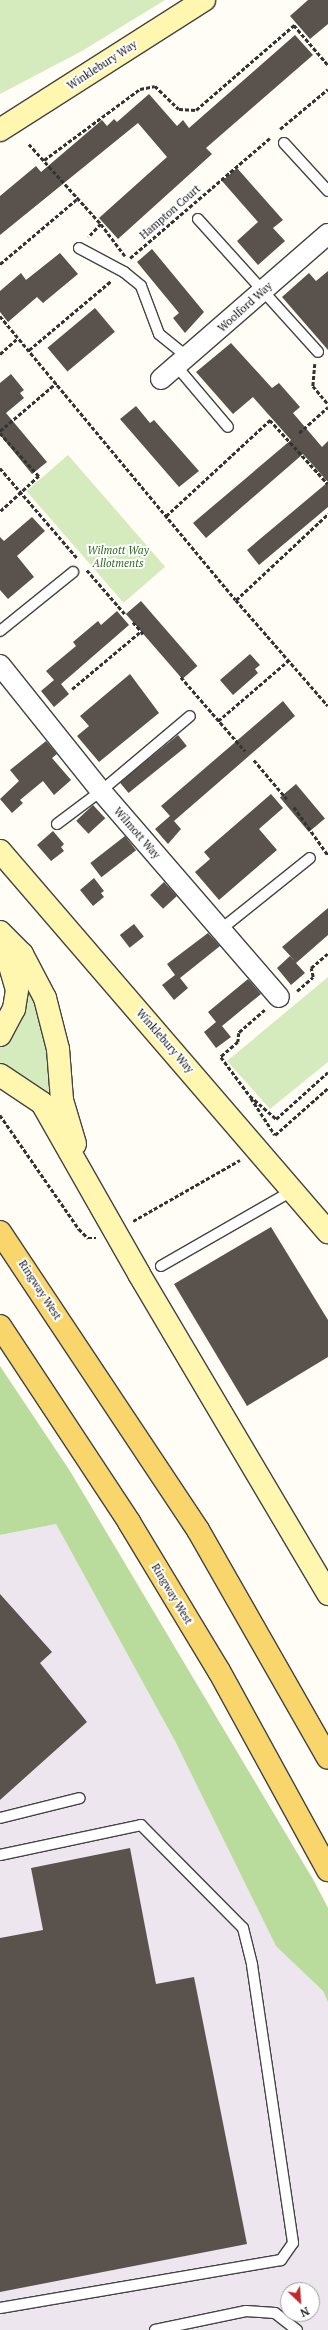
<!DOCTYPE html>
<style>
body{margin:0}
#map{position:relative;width:328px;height:2330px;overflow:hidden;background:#fffdf5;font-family:"PT Serif",serif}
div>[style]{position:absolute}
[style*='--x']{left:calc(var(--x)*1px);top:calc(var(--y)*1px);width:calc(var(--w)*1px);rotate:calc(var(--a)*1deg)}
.industrial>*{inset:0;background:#eee6ef}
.green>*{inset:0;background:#d5ebbd;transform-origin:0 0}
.forest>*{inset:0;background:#b9dc9c}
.building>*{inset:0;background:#5a524d;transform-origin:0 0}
.path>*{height:2.5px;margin-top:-1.25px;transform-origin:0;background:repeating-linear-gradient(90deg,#333 0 4px,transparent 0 6px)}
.roads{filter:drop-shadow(1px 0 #444) drop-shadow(-1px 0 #444) drop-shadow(0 1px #444) drop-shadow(0 -1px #444)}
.lane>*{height:10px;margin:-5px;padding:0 5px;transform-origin:5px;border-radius:5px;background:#fff}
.street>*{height:20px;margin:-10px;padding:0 10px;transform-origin:10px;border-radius:10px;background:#fff}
.secondary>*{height:22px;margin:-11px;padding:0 11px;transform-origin:11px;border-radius:11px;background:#fff6b0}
.primary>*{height:22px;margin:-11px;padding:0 11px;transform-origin:11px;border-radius:11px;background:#f9d66b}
span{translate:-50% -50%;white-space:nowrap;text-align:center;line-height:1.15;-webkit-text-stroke:4px #fff;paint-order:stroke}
.street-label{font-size:11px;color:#111}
.park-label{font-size:11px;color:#2f6b1f;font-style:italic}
.north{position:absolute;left:280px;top:2282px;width:40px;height:40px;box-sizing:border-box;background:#fff;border:1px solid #a0a0a0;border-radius:50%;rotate:155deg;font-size:11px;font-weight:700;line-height:16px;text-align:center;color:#111}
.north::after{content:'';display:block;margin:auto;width:14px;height:18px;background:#c4262e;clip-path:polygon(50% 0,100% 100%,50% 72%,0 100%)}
</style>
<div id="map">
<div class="industrial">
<div style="clip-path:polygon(evenodd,56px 1524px,175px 1741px,276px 1945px,323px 1991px,328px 2002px,328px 2330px,0 2330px,0 1535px,56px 1524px,288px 2290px,312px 2290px,312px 2314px,288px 2314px,288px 2290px)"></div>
</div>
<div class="green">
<div style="clip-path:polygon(0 0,165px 0,82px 51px,0 94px)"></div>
<div style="left:68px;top:455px;width:148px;height:55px;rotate:49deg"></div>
<div style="clip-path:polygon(328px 977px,328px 1062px,270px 1109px,227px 1061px)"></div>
<div style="clip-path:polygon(28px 985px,46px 1036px,51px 1091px,38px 1093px,0 1066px,0 1047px,9px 1035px)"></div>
</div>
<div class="forest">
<div style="clip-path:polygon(0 1366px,70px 1471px,314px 1881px,328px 1908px,328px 2002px,323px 1991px,276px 1946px,175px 1741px,56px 1524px,0 1535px)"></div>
</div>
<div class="building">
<div style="clip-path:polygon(308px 0,328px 0,328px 24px,310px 39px,290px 16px)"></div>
<div style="clip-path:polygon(295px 35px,313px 55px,206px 148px,212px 154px,118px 239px,99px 218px,167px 157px,138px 123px,0 235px,0 196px,36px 166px,41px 172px,102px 120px,107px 126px,114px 119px,117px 122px,149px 94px,177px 126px,183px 120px,189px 128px)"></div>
<div style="clip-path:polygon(237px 168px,283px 220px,273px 228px,285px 241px,258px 265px,237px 241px,258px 222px,222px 181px)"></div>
<div style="clip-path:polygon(152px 249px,204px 312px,185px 333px,173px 318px,179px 313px,137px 262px)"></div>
<div style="clip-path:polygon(60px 253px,78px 274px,43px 303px,37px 297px,8px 322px,0 312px,0 291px,21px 273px,26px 280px)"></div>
<div style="clip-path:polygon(328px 271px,328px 350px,282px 297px,309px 273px,316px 281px)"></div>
<div style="left:95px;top:308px;width:31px;height:62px;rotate:50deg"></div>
<div style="clip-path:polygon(231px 343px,272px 388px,279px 383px,300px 407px,293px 413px,322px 447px,328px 441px,328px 507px,259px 565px,247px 550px,328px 482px,303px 454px,206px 538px,193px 523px,291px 440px,253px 397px,233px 414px,196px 372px)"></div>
<div style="clip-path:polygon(11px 374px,24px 390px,20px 393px,24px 398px,6px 413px,47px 462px,32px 474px,0 435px,0 383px)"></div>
<div style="clip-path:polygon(136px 406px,150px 423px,154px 420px,199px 471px,179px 487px,120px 419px)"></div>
<div style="clip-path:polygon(32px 517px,45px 531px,17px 556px,34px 577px,8px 599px,0 590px,0 537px,4px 541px)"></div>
<div style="left:141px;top:601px;width:86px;height:20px;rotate:49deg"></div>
<div style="clip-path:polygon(117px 611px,129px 625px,61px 684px,69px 694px,54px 707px,41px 691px,54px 680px,46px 671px,76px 646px,73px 642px,98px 621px,101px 625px)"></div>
<div style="clip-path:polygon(250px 654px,260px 665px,255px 669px,258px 673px,233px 695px,220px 680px)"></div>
<div style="clip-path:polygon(130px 674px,159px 713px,99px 762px,77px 736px,89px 726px,80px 716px)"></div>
<div style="clip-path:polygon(283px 701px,295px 716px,174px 821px,181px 829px,168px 844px,155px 829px,170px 816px,161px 806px)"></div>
<div style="left:178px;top:735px;width:14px;height:75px;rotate:51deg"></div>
<div style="clip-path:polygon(46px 741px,57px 754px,52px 758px,71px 780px,54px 795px,43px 781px,20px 800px,23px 803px,12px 813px,0 799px,19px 781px,10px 770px)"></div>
<div style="left:296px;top:784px;width:45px;height:21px;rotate:50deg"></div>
<div style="clip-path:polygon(271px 794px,283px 808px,259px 829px,277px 850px,219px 900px,195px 872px,210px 859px,204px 852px)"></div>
<div style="left:93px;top:805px;width:18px;height:23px;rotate:47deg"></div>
<div style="clip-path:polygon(53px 831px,64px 844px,61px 847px,64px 851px,51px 861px,37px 845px)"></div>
<div style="left:125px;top:836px;width:18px;height:44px;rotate:52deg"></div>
<div style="clip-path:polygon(94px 878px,104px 891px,101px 893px,104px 897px,93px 906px,80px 890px)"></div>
<div style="left:164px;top:882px;width:19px;height:19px;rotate:47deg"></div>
<div style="clip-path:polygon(328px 908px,328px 935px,296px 963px,305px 973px,291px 985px,277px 968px,290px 956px,295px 961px,282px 947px)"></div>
<div style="left:134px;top:924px;width:16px;height:18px;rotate:52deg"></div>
<div style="clip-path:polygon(208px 933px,220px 946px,180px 978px,188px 988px,174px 1000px,162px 985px,175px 975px,167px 964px)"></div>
<div style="clip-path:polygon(248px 979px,261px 994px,222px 1026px,231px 1037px,216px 1048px,204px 1032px,216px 1022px,208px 1012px)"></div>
<div style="clip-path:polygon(271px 1227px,328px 1320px,328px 1357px,247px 1406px,174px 1284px)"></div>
<div style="clip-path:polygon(0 1594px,52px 1652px,40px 1663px,87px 1722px,0 1800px)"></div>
<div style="clip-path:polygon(130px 1848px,156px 1984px,194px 1977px,247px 2244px,0 2292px,0 1938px,43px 1930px,31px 1868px)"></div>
</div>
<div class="path">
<div style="--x:280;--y:129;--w:62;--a:-39.8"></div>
<div style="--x:29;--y:144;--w:108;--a:48"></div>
<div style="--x:101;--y:224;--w:18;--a:133"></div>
<div style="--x:44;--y:160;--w:119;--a:-36.5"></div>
<div style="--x:140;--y:89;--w:15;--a:-11"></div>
<div style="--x:155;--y:86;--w:33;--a:44"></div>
<div style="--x:179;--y:109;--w:17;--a:3"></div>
<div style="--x:196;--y:110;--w:130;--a:-40.9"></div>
<div style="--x:294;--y:25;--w:52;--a:49.6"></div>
<div style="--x:101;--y:224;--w:40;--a:53"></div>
<div style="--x:130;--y:258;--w:184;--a:-40.6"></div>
<div style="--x:0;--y:264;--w:102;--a:-40.2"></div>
<div style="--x:0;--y:316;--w:369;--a:50.3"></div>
<div style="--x:236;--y:600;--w:140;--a:49"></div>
<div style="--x:29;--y:350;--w:107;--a:-40.1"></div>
<div style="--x:0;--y:354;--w:24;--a:-42"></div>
<div style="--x:315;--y:364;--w:22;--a:95"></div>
<div style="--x:313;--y:386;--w:23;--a:50"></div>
<div style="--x:0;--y:431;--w:74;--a:-40.6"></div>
<div style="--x:0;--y:433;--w:58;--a:47.8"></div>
<div style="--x:39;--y:476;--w:53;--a:137.3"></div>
<div style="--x:299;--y:433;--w:39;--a:-42"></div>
<div style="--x:0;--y:468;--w:120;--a:49.4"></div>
<div style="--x:166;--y:516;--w:142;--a:-42.7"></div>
<div style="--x:270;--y:420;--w:86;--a:47.8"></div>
<div style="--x:87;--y:570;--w:58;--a:49.2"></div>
<div style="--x:236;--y:600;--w:126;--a:-43.1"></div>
<div style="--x:133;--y:622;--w:12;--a:48"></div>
<div style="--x:181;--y:677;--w:98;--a:49.1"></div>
<div style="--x:72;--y:689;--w:90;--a:-40"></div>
<div style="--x:141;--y:631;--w:4;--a:56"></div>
<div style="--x:218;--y:721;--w:94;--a:-40.7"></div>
<div style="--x:254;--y:760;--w:51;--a:49.8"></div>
<div style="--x:294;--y:807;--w:59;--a:54.7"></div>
<div style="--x:297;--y:991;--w:21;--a:-41"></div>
<div style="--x:313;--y:977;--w:9;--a:-103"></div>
<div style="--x:311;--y:968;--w:23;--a:-41"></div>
<div style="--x:265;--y:1010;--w:35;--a:139"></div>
<div style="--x:239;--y:1033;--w:9;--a:96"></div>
<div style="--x:238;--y:1042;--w:23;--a:139"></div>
<div style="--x:221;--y:1057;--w:49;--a:53.4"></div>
<div style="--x:250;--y:1096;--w:35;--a:41"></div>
<div style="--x:276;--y:1119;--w:70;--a:-42.1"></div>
<div style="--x:251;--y:1098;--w:44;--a:57"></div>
<div style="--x:275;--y:1135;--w:71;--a:-41.6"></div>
<div style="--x:0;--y:1115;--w:139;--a:55.3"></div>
<div style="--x:79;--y:1229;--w:13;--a:45"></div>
<div style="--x:88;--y:1238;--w:8;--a:0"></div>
<div style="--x:133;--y:1221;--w:123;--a:-29.7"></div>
</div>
<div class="roads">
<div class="lane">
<div style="--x:284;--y:143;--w:65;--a:47.5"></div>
<div style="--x:198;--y:219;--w:179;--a:47.9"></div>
<div style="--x:79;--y:248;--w:51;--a:28.1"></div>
<div style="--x:124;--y:272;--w:22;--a:39"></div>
<div style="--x:141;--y:286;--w:51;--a:69.4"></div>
<div style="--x:159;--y:334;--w:38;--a:39"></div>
<div style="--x:178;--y:368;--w:77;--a:49.7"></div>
<div style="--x:0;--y:631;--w:94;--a:-38.9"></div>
<div style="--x:57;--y:824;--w:55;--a:-36.9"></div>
<div style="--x:101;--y:791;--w:116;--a:-40.1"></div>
<div style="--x:220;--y:930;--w:115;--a:-38.7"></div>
<div style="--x:161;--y:1266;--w:151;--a:-29.8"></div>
<div style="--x:0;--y:1818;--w:82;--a:-14"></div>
<div style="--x:0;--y:1855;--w:144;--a:-12"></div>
<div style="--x:141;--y:1825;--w:145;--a:45.3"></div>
<div style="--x:243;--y:1928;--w:38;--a:76"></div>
<div style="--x:252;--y:1965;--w:281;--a:81.6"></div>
<div style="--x:293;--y:2243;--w:21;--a:125"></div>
<div style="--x:281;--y:2260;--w:285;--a:170.3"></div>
<div style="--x:155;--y:2330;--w:93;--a:-11.8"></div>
<div style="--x:246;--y:2311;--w:29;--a:4"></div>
<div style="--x:275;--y:2313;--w:28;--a:38"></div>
</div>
<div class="street">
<div style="--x:161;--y:379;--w:221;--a:-41"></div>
<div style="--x:0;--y:665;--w:161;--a:51.3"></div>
<div style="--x:101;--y:791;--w:272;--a:49.2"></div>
</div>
<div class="secondary">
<div style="--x:0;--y:130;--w:242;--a:-32.5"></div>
<div style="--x:0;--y:851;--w:503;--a:49.28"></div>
<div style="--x:0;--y:932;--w:31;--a:45"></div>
<div style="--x:22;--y:954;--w:50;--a:62.4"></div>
<div style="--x:45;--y:998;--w:53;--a:75.7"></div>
<div style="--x:58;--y:1049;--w:51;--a:85.5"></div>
<div style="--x:62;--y:1100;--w:46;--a:73.5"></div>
<div style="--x:0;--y:1035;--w:30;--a:-62"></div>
<div style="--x:14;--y:1009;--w:19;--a:-81"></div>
<div style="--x:17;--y:990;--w:50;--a:-106.3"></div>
<div style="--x:0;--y:1075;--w:50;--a:33.7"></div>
<div style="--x:42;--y:1103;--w:197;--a:60.4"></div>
<div style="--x:139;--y:1274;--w:372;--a:59.4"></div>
</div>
<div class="primary">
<div style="--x:0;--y:1232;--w:358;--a:56.4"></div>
<div style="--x:198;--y:1530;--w:262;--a:60.3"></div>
<div style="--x:0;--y:1326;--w:235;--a:56.6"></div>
<div style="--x:129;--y:1522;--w:174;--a:58.9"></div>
<div style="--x:219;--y:1671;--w:227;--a:61.3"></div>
</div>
</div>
<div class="street-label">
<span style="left:102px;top:65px;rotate:-33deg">Winklebury Way</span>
<span style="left:170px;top:212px;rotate:-41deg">Hampton Court</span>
<span style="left:245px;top:307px;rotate:-42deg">Woolford Way</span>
<span style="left:137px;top:833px;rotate:49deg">Wilmott Way</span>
<span style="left:165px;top:1041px;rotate:49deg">Winklebury Way</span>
<span style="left:40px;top:1290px;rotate:57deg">Ringway West</span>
<span style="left:172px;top:1594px;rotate:59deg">Ringway West</span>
</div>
<div class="park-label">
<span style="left:118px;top:557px">Wilmott Way<br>Allotments</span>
</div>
<div class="north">N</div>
</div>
